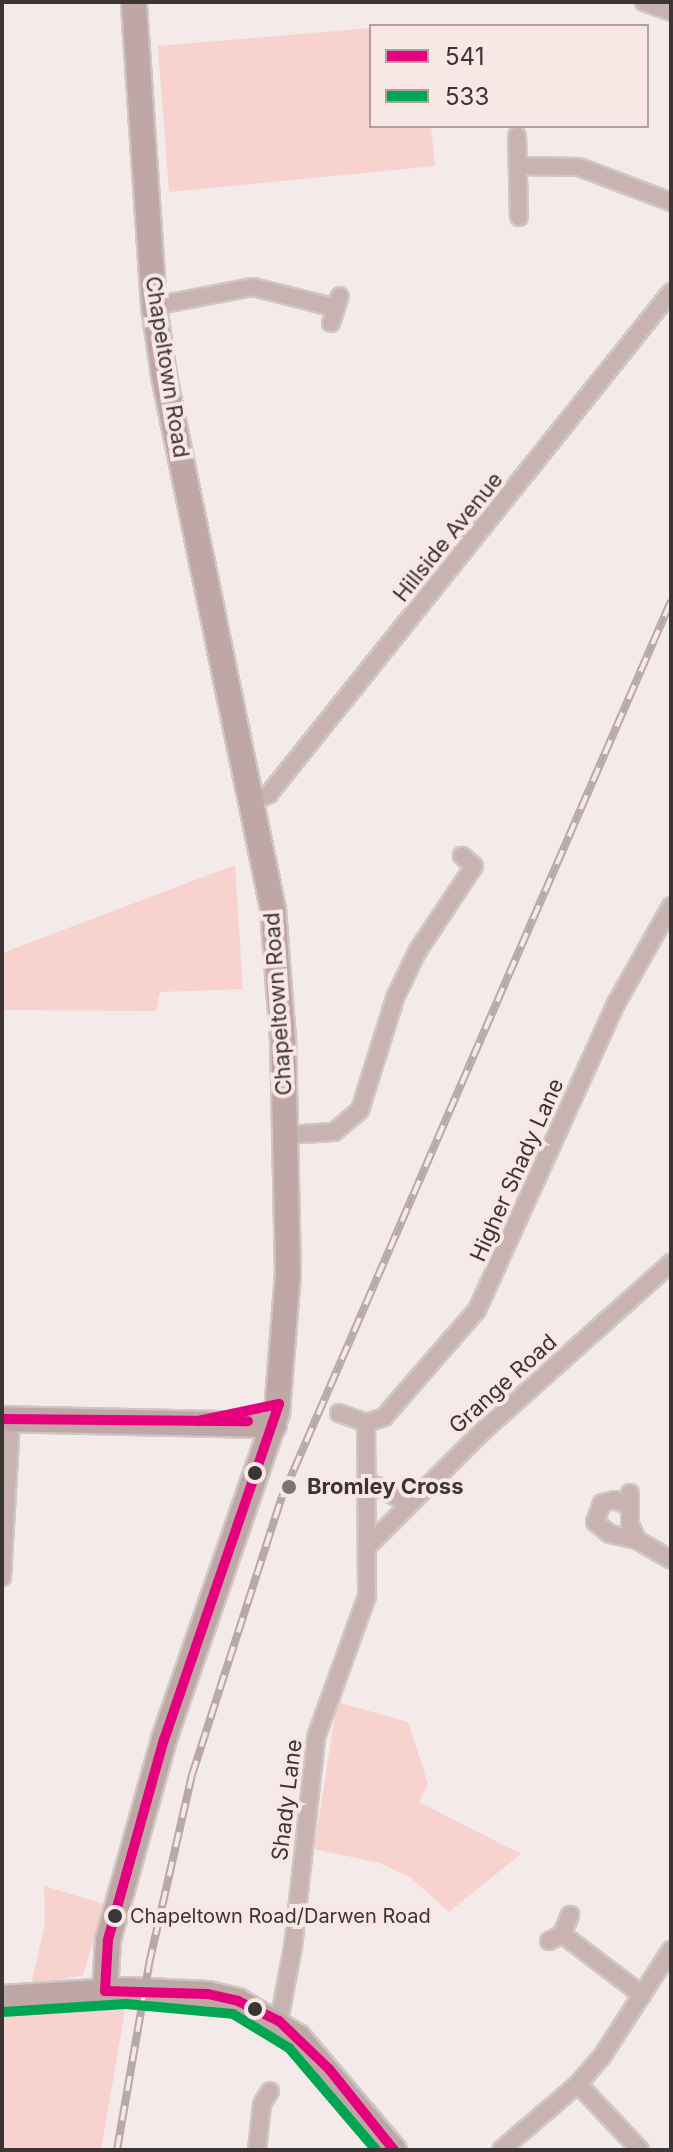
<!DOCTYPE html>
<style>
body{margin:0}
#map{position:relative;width:673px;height:2152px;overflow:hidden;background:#f4eae9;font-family:Inter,sans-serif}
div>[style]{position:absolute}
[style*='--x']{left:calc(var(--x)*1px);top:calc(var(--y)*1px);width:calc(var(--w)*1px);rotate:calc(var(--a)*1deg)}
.green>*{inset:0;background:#f7d2ce}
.roads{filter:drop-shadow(2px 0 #cec7c6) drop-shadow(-2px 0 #cec7c6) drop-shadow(0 2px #cec7c6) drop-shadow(0 -2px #cec7c6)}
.street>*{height:16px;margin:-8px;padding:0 8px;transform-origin:8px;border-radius:8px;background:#c8b3b1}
.secondary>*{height:24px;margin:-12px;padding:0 12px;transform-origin:12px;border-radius:12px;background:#bfa7a5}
.rail>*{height:8px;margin-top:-4px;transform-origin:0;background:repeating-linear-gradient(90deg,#f8e7e5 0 15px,#b8a9a8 0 30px);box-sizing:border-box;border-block:2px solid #b8a9a8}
.bus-1>*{height:10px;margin:-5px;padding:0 5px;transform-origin:5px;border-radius:5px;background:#e5007d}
.bus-2>*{height:10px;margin:-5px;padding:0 5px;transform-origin:5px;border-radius:5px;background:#00a651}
.dots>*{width:22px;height:22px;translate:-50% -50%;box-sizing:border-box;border:4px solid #f8e7e5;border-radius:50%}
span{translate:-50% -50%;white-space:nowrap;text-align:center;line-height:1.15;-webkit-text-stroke:8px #f8e7e5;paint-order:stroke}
.bus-label{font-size:20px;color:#3c3535}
.left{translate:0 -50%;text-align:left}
.street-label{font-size:22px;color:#3c3535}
.poi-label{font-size:22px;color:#3c3535;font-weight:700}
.frame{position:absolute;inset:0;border:4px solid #3c3535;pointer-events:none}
.legend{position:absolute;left:369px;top:24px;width:280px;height:104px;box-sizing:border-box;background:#f8e7e5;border:2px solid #ada09f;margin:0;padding:10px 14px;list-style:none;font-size:24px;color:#3c3535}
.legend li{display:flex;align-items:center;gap:16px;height:40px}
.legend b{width:40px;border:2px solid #ada09f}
</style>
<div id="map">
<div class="green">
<div style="clip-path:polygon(371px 28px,371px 126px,431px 126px,435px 166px,169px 192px,158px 46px)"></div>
<div style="clip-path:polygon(235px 865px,243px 989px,160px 992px,156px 1011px,2px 1010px,2px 953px)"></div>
<div style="clip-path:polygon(337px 1702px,408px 1722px,428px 1784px,419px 1802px,521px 1854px,449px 1912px,410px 1877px,379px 1863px,314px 1849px)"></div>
<div style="clip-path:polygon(44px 1886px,104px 1904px,83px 1975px,31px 1985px,45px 1923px)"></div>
<div style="clip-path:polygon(127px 1999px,101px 2150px,2px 2150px,2px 2010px)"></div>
</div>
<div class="roads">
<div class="street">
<div style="--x:644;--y:2;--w:29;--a:20"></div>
<div style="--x:517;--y:136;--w:81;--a:88.6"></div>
<div style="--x:518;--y:166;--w:61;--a:0.9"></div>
<div style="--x:579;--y:167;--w:98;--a:20.8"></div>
<div style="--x:154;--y:306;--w:101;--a:-10.9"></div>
<div style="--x:253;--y:287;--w:81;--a:14.2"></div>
<div style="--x:331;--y:323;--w:28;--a:-72"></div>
<div style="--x:252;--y:802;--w:19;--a:-25"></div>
<div style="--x:269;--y:794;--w:643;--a:-51.31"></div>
<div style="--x:286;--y:1135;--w:48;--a:-3.6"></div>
<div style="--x:334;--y:1132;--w:34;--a:-40"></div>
<div style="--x:360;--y:1110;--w:117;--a:-72.6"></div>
<div style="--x:395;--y:998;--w:51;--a:-64.4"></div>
<div style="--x:417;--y:952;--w:103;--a:-56.5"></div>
<div style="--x:474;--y:866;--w:16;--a:-140"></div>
<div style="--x:339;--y:1413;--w:29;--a:20"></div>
<div style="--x:366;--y:1423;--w:19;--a:-18"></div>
<div style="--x:384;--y:1417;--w:142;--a:-49"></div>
<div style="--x:477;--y:1310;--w:338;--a:-65.6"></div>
<div style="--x:617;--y:1002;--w:110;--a:-60.6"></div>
<div style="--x:367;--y:1481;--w:48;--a:28.7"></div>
<div style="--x:630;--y:1493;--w:31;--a:90"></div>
<div style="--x:630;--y:1524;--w:17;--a:66"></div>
<div style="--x:637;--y:1540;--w:39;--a:30"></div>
<div style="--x:629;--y:1506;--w:15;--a:-157"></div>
<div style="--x:615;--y:1500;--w:13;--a:167"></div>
<div style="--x:602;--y:1503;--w:20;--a:110"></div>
<div style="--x:595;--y:1522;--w:19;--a:39"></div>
<div style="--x:610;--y:1534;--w:28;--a:13"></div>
<div style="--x:370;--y:1544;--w:160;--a:-45"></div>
<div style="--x:483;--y:1431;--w:252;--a:-41.8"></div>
<div style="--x:2;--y:1577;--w:157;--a:-86.7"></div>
<div style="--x:562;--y:1934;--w:101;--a:37.3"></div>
<div style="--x:549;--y:1941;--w:15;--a:-28"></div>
<div style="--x:562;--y:1934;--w:21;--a:-67"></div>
<div style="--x:279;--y:2021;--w:75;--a:-79.3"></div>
<div style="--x:293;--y:1947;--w:211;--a:-83.7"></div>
<div style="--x:316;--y:1737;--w:150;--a:-70.1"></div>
<div style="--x:367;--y:1596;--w:173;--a:-90.3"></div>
<div style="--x:578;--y:2084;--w:91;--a:46.8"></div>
<div style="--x:257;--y:2150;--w:46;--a:-83.8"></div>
<div style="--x:262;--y:2104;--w:15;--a:-58"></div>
<div style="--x:501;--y:2150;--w:101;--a:-40.6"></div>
<div style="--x:578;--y:2084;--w:35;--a:-49"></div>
<div style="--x:601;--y:2058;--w:129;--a:-57.1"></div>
</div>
<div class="secondary">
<div style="--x:2;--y:1419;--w:272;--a:1.3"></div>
<div style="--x:105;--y:1991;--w:51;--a:-86.6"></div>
<div style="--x:108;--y:1940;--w:209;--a:-74.4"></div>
<div style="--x:164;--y:1739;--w:345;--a:-70.9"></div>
<div style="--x:277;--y:1413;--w:139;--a:-85.5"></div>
<div style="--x:288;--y:1274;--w:234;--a:-91.2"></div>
<div style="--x:283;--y:1040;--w:131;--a:-94.4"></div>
<div style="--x:273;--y:909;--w:544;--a:-101.56"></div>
<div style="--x:164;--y:376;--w:71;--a:-98.1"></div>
<div style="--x:154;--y:306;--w:305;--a:-93.8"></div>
<div style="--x:2;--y:1998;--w:124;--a:-3.7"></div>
<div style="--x:126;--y:1990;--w:82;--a:2.8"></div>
<div style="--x:208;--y:1994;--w:31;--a:13"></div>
<div style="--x:238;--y:2001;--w:70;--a:31"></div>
<div style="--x:298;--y:2037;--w:148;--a:49.7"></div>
</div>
</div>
<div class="rail">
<div style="--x:117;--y:2150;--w:189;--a:-80.2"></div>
<div style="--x:149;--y:1964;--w:194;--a:-77.2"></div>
<div style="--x:192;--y:1775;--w:292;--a:-72.1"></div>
<div style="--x:282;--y:1497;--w:977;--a:-66.53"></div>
</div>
<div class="bus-1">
<div style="--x:2;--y:1419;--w:246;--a:0.5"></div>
<div style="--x:198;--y:1421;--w:83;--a:-11.9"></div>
<div style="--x:279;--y:1404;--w:354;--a:108.9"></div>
<div style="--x:164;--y:1739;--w:209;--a:105.6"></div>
<div style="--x:108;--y:1940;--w:51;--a:93.4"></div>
<div style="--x:105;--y:1991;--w:103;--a:1.7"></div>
<div style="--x:208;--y:1994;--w:31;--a:13"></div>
<div style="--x:238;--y:2001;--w:46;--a:26"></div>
<div style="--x:279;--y:2021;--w:69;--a:43.8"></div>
<div style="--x:329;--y:2069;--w:104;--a:51.3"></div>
</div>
<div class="bus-2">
<div style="--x:3;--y:2012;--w:123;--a:-3.7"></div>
<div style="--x:126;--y:2004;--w:107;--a:5.3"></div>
<div style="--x:233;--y:2014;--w:66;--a:31.3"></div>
<div style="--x:289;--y:2048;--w:134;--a:49.5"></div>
</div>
<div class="dots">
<div style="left:255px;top:1473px;background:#3c3535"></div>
<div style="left:289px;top:1487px;background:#7c7474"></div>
<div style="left:115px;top:1916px;background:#3c3535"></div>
<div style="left:255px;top:2009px;background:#3c3535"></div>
</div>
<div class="bus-label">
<span class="left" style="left:130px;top:1916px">Chapeltown Road/Darwen Road</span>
</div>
<div class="street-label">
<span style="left:167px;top:367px;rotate:81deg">Chapeltown Road</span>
<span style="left:448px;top:537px;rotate:-51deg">Hillside Avenue</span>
<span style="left:278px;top:1004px;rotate:-94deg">Chapeltown Road</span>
<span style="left:517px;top:1170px;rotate:-66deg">Higher Shady Lane</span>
<span style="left:503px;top:1384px;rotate:-42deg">Grange Road</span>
<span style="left:287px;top:1800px;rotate:-83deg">Shady Lane</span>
</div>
<div class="poi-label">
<span class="left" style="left:307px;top:1487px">Bromley Cross</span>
</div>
<div class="frame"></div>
<ul class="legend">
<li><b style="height:10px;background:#e5007d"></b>541</li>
<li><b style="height:10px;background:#00a651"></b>533</li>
</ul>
</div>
